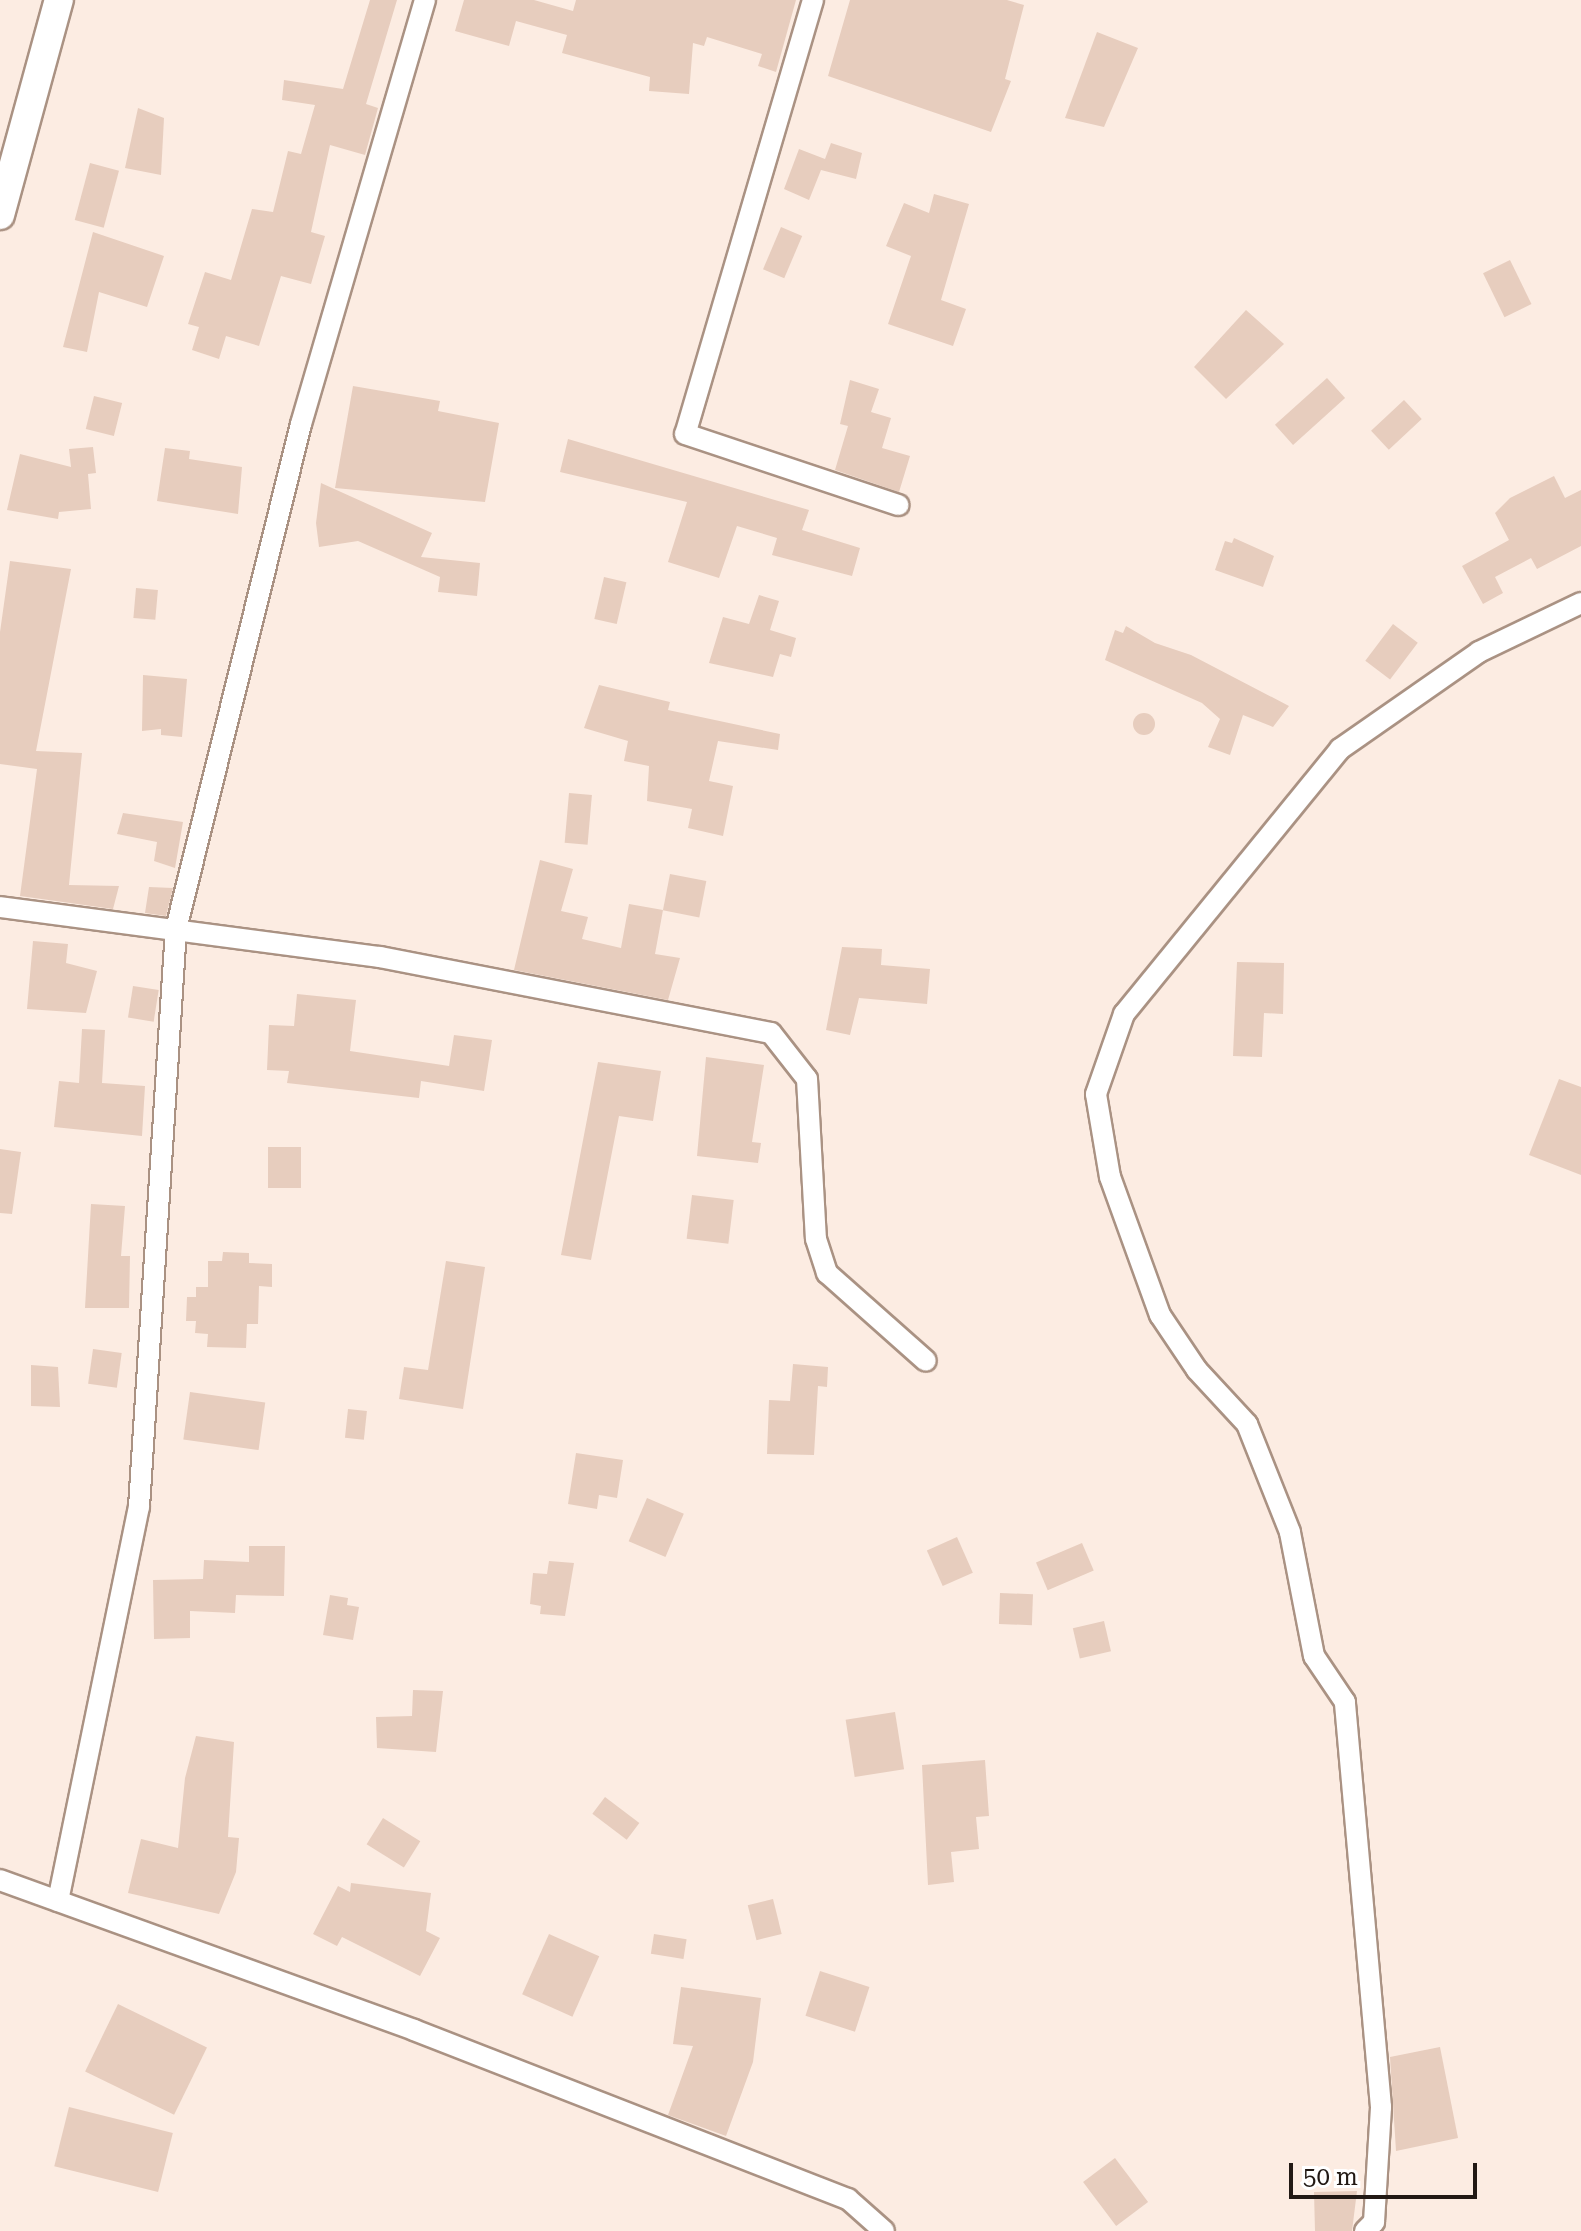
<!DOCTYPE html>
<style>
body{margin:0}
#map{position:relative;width:1581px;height:2231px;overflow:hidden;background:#fcece2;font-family:"Roboto Serif",serif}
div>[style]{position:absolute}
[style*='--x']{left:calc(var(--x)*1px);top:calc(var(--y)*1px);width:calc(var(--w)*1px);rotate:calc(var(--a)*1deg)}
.building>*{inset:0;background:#e7cdbe;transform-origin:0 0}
.round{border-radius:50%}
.roads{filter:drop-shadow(2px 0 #aa9283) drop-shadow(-2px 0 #aa9283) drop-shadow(0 2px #aa9283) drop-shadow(0 -2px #aa9283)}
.minor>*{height:20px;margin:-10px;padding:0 10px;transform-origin:10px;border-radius:10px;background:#fff}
.secondary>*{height:28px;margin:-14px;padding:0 14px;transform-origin:14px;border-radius:14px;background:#fff}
span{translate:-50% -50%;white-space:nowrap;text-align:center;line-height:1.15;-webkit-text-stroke:6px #fff;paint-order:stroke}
.scale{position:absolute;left:1289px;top:2163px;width:188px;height:36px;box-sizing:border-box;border:4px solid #221914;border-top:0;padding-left:10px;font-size:24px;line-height:28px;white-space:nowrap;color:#221914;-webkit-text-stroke:6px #fff;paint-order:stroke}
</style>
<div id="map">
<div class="building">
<div style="clip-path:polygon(370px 0,397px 0,366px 104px,378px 108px,365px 155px,330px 145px,311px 232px,325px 236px,311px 284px,281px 276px,259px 346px,226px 336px,219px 359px,192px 350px,199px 327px,188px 324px,205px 272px,231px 280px,252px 209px,273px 212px,288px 151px,301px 154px,315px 105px,282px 100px,284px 80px,343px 89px)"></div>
<div style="clip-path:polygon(464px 0,534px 0,573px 11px,576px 0,796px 0,776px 72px,758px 66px,762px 54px,707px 37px,704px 46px,693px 43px,689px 94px,649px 91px,650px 77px,562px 53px,567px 35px,516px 21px,509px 46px,455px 31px)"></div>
<div style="clip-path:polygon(850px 0,1007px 0,1024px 5px,1005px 79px,1011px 81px,991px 132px,828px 76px)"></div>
<div style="clip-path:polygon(1097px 32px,1138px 48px,1104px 127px,1065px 118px)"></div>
<div style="clip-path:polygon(138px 108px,164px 118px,161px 175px,125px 168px)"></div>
<div style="clip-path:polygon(831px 143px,862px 153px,856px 179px,821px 170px,809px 200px,784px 189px,799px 149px,825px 159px)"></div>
<div style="left:90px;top:163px;width:30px;height:59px;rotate:15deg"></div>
<div style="clip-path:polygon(934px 194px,969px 204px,941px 300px,966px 309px,953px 346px,888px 324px,911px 256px,886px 246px,904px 203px,929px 213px)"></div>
<div style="left:781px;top:227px;width:23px;height:46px;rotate:23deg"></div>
<div style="clip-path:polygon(93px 232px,164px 256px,147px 307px,99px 292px,87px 352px,63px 347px)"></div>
<div style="left:1510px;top:260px;width:49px;height:30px;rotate:64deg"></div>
<div style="clip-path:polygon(1246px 310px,1284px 344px,1226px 399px,1194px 367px)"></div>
<div style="left:1327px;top:378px;width:27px;height:70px;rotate:48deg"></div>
<div style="clip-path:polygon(850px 380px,879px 389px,871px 412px,891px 418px,882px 448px,910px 456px,899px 492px,835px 470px,848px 426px,840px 424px)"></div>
<div style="clip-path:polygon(353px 386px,440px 401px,438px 411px,499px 423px,485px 502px,335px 488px)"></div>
<div style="left:94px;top:396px;width:29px;height:34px;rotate:14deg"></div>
<div style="left:1404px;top:400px;width:26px;height:45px;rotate:47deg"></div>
<div style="clip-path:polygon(568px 439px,809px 510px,802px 530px,860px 548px,852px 576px,772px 555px,777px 538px,737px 526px,719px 578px,668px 562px,687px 502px,560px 472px)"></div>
<div style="clip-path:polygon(93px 447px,96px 473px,88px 474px,91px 509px,59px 512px,58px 519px,7px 510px,20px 454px,71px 467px,69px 449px)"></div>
<div style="clip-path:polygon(165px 448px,190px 451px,189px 459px,242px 467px,238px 514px,157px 501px)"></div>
<div style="clip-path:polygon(1554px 476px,1565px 498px,1581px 490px,1581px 546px,1537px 569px,1531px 558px,1495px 577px,1503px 593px,1483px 604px,1462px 566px,1509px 540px,1495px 513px,1510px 498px)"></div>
<div style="clip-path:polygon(321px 483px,432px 533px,421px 557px,480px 563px,477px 596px,438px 592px,440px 577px,358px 541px,319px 547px,316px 523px)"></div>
<div style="clip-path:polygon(1234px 538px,1274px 556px,1263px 587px,1215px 570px,1225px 541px,1232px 543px)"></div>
<div style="clip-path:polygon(10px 561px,71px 569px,36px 751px,82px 753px,69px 885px,119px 886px,113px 909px,20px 896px,37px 769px,0 764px,0 632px)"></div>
<div style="left:604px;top:577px;width:23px;height:43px;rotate:13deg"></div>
<div style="left:136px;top:588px;width:22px;height:30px;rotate:5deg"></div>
<div style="clip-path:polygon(759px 595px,779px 601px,770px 630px,796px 638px,791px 657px,780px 654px,773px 677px,709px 663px,723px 617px,749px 624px)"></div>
<div style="left:1393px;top:624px;width:31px;height:46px;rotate:37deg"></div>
<div style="clip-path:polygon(1126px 626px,1155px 643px,1191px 655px,1289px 706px,1273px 727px,1243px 715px,1230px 755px,1208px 747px,1220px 719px,1202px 703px,1105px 660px,1115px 630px,1123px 633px)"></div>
<div style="clip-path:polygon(143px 675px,187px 679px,182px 737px,161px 735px,161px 729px,142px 731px)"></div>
<div style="clip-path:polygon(599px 685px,670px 702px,668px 710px,780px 734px,778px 750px,718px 741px,709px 781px,733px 786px,723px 836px,688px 828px,692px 809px,647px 801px,649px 766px,624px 761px,628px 741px,584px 728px)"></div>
<div class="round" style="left:1133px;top:713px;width:22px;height:22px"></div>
<div style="left:569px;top:793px;width:23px;height:50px;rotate:5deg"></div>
<div style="clip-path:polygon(123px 813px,183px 822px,175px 868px,154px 861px,157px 842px,117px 834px)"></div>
<div style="clip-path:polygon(540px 860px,573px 869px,561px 911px,588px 917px,582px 939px,621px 948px,629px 904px,663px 910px,655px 954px,680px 958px,668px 1000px,514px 970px)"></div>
<div style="left:670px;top:874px;width:37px;height:37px;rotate:11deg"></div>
<div style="clip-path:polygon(149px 887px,173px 888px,166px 916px,145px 913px)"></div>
<div style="clip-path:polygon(33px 941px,68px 944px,66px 963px,97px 971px,86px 1013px,27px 1009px)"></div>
<div style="clip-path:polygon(842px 947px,882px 949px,881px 965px,930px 969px,927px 1004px,859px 998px,850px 1035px,826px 1030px)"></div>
<div style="clip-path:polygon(1237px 962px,1284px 963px,1283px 1014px,1264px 1013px,1262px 1057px,1233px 1056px)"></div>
<div style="left:133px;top:986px;width:26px;height:32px;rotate:9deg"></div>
<div style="clip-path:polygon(297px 994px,356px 1000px,350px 1051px,449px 1066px,454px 1035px,492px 1040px,484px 1091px,421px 1081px,419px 1098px,287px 1083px,289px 1071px,267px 1070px,269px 1025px,294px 1026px)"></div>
<div style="clip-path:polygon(82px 1029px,105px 1030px,102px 1083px,145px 1086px,142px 1136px,54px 1127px,59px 1081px,79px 1083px)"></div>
<div style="clip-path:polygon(706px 1057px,764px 1065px,752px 1142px,761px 1143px,758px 1163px,697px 1156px)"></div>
<div style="clip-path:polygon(598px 1062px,661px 1071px,653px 1121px,619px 1116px,591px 1260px,561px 1255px)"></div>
<div style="clip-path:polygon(1559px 1079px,1581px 1087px,1581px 1175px,1529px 1155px)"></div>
<div style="left:268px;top:1147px;width:33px;height:41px"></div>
<div style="clip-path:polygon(0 1149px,21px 1152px,12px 1214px,0 1213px)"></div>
<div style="left:692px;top:1195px;width:42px;height:44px;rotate:7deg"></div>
<div style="clip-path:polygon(91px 1204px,125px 1206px,121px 1256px,130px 1256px,129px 1308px,85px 1308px)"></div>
<div style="clip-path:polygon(223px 1252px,249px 1253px,249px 1263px,272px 1264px,272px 1287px,259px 1286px,258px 1324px,247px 1324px,246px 1348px,207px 1347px,208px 1334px,195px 1333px,196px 1321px,186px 1321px,187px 1297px,196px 1297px,196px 1287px,208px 1287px,208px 1261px,222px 1261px)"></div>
<div style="clip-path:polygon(446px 1261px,485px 1267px,463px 1409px,399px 1399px,404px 1367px,428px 1370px)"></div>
<div style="left:93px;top:1349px;width:29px;height:35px;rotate:8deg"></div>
<div style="clip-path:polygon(793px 1364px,828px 1367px,827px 1387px,818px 1386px,814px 1455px,767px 1454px,769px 1400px,790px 1401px)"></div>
<div style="clip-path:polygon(31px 1365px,58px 1367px,60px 1407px,31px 1406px)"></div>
<div style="left:190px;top:1392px;width:76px;height:48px;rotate:8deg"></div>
<div style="left:348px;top:1409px;width:19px;height:29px;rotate:6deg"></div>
<div style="clip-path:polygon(576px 1453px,623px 1460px,617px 1498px,599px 1495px,597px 1509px,568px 1504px)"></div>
<div style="left:647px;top:1498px;width:40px;height:47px;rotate:23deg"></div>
<div style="left:957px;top:1537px;width:39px;height:33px;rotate:66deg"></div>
<div style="left:1082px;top:1543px;width:30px;height:50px;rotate:67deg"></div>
<div style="clip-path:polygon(249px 1546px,285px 1546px,284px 1596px,236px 1595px,235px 1613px,190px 1611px,190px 1638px,154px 1639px,153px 1580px,203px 1579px,204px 1560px,249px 1562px)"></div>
<div style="clip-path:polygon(549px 1561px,574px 1563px,565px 1616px,540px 1614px,541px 1606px,530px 1604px,533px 1573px,547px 1574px)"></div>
<div style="left:1000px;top:1593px;width:33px;height:31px;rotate:2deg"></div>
<div style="clip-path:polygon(330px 1595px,348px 1598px,347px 1605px,359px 1607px,353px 1640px,323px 1635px)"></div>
<div style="left:1104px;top:1621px;width:31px;height:32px;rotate:77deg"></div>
<div style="clip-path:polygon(413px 1690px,443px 1691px,436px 1752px,377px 1748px,376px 1717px,412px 1716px)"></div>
<div style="left:895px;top:1712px;width:58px;height:50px;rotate:81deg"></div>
<div style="clip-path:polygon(196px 1736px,234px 1742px,228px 1837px,239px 1838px,236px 1872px,219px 1914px,128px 1893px,141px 1839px,178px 1848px,185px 1778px)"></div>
<div style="clip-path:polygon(985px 1760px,989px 1816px,976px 1817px,979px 1849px,951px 1852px,954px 1882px,928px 1885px,922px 1765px)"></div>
<div style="left:605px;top:1797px;width:43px;height:21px;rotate:37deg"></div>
<div style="left:383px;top:1818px;width:44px;height:31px;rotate:32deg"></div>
<div style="clip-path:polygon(351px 1883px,431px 1893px,426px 1931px,440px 1938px,420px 1976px,342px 1937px,337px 1946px,313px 1934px,338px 1886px,350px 1892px)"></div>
<div style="left:773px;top:1899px;width:36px;height:26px;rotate:76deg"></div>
<div style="left:549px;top:1934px;width:55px;height:66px;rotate:24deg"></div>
<div style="left:654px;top:1934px;width:33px;height:20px;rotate:9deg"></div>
<div style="left:820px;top:1971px;width:52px;height:47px;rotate:18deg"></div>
<div style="clip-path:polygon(681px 1987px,761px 1998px,753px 2062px,726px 2136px,668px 2115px,693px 2046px,673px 2044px)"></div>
<div style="left:118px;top:2004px;width:99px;height:75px;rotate:26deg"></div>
<div style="clip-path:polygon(1440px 2047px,1458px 2138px,1396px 2151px,1390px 2057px)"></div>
<div style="left:69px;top:2107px;width:107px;height:61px;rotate:14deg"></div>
<div style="left:1115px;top:2158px;width:55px;height:40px;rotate:53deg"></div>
<div style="clip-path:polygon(1357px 2191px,1352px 2231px,1315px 2231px,1314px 2192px)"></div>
</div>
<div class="roads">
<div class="minor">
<div style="--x:813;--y:0;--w:452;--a:106.4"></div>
<div style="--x:685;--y:434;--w:225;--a:18.4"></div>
<div style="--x:0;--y:907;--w:383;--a:7.5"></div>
<div style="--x:380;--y:957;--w:398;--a:11"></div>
<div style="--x:771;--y:1033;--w:58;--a:52"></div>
<div style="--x:807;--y:1079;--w:160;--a:86.8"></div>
<div style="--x:816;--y:1239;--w:36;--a:72"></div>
<div style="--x:827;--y:1273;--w:132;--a:41.6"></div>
<div style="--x:0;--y:1880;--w:440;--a:19.9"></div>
<div style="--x:414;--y:2030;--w:466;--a:21.3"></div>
<div style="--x:848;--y:2199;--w:48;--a:41.6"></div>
<div style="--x:58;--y:1901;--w:402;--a:-78.4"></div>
<div style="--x:139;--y:1507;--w:579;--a:-86.34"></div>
<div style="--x:176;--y:929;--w:520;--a:-76.1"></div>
<div style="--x:301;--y:424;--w:442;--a:-73.7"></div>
<div style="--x:1365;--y:2231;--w:13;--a:-45"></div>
<div style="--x:1374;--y:2222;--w:115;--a:-86.5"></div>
<div style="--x:1381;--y:2107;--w:407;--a:-95.1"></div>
<div style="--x:1345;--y:1702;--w:55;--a:-124"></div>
<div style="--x:1314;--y:1656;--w:126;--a:-101"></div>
<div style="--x:1290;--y:1532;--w:116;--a:-111.7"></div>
<div style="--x:1247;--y:1424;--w:74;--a:-132.8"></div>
<div style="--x:1197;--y:1370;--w:66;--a:-123.9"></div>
<div style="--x:1160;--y:1315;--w:147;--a:-109.9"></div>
<div style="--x:1110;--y:1177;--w:84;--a:-99.6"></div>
<div style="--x:1096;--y:1094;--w:85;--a:-70.7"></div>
<div style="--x:1124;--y:1014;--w:342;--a:-50.8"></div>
<div style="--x:1340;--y:749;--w:169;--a:-34.9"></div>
<div style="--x:1479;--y:652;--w:113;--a:-25.7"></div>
</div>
<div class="secondary">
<div style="--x:0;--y:215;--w:223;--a:-74.7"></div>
</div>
</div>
<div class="scale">50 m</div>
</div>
